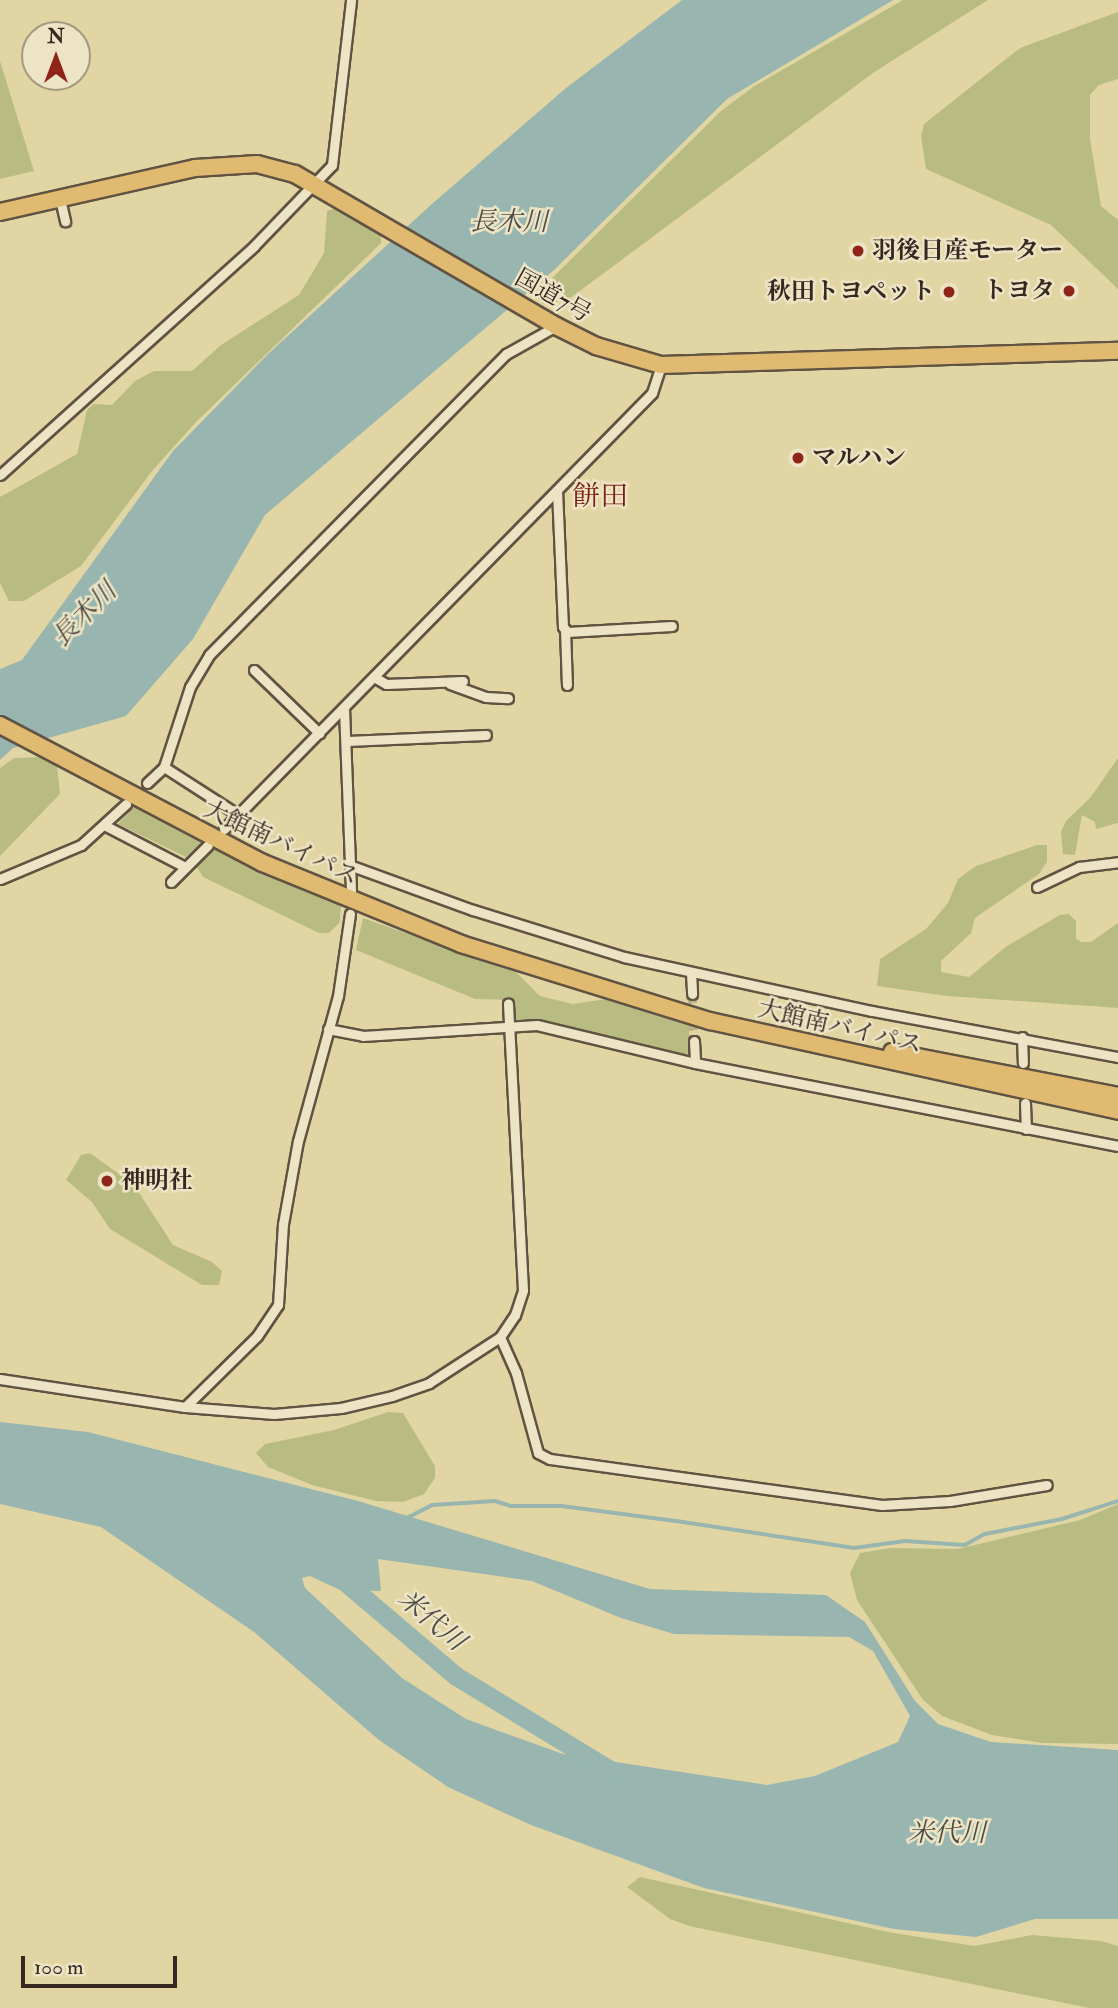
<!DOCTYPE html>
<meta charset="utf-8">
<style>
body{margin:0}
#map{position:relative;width:1118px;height:2008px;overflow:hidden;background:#e2d5a4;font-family:"IM FELL Double Pica","Noto Serif JP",serif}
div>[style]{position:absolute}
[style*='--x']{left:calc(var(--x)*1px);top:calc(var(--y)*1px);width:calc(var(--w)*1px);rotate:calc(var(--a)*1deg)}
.green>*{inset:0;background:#b9bc82}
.water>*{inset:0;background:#98b6af}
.stream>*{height:3.5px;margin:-1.75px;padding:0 1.75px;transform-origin:1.75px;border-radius:1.75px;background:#98b6af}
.river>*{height:19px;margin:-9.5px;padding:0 9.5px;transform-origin:9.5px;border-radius:9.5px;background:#98b6af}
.street-tunnel>*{height:9px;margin-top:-4.5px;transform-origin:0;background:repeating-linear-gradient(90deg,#bfb28a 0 9px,transparent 0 13.5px)}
.roads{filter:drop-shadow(2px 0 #605342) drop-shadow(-2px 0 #605342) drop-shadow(0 2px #605342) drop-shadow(0 -2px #605342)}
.street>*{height:9px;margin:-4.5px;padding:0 4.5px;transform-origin:4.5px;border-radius:4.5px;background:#ece4c4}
.highway>*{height:16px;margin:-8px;padding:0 8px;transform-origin:8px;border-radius:8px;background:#e1ba72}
.dots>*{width:19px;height:19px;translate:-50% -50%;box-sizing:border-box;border:4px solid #ece4c4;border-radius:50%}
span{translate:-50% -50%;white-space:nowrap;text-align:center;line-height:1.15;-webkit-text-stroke:5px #ece4c4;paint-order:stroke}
.poi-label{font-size:24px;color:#352821;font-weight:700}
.left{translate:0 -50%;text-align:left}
.right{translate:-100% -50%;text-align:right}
.street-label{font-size:24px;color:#352821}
.water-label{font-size:26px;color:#4e4c44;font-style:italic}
.quarter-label{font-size:28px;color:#7a1f14}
.north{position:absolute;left:21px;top:21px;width:70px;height:70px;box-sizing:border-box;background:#ece4c4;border:2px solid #a39983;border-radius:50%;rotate:0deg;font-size:19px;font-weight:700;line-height:28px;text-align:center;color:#352821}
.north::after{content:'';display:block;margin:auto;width:24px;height:32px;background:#8f2418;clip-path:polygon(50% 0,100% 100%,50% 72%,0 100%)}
.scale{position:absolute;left:21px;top:1956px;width:156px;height:32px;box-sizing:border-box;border:4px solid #352821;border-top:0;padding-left:9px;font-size:21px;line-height:24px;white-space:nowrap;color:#352821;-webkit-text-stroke:5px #ece4c4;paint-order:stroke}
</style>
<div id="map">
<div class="green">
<div style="clip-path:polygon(903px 0,988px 0,873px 73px,569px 299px,543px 304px,535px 295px,721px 111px,753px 87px)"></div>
<div style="clip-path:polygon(1118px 12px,1118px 79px,1099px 85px,1090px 95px,1090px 139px,1101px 206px,1118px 220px,1118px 289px,1051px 225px,926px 169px,921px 136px,924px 124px,1020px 48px)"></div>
<div style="clip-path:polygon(0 61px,34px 171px,0 179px)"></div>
<div style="clip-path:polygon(337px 208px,381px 235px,381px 243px,196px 422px,152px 471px,81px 566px,24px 601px,9px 601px,0 583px,0 497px,77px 454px,87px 410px,94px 404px,112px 405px,135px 381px,154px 371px,192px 371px,221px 345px,299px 295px,324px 253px,327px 211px)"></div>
<div style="clip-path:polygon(41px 757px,57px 766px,60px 794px,0 856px,0 768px,14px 758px)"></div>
<div style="clip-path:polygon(1118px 758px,1118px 823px,1096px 829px,1095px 822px,1082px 815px,1075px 855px,1063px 854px,1061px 832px,1066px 821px,1090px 798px)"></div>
<div style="clip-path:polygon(134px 807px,201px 843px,186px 857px,118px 824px)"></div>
<div style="clip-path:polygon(1037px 845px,1047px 845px,1047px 862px,1039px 874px,975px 918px,971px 933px,941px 961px,941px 972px,969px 977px,1007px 946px,1060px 915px,1069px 914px,1076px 921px,1076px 939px,1082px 942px,1091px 942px,1118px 923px,1118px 1008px,947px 996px,877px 986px,880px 959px,926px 929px,948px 903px,958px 879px,976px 866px)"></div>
<div style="clip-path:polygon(217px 847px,341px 906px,340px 922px,329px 933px,319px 933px,203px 877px,195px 864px)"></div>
<div style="clip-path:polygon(363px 918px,516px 972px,540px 996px,573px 1004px,606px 999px,689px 1024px,689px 1053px,679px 1056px,514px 1023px,512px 1000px,475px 999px,356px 950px)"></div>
<div style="clip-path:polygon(90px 1153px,134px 1185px,173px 1245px,212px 1262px,222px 1271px,219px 1285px,202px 1285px,110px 1229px,92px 1202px,66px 1180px,81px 1155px)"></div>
<div style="clip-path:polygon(388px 1412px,403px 1413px,435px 1466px,435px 1478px,424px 1494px,403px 1502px,376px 1501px,312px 1485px,268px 1467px,256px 1453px,265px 1444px,334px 1430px)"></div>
<div style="clip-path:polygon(1118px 1504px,1118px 1744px,1043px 1743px,992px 1735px,942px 1716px,923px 1700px,857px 1600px,850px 1573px,860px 1553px,890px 1548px,958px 1549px,1080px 1520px)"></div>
<div style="clip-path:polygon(640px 1877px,888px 1932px,974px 1946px,1032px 1935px,1101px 1941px,1118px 1946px,1118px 2008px,1089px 2008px,689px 1926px,670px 1919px,627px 1887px)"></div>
</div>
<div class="water">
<div style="clip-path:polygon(682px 0,893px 0,727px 99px,554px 270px,265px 515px,193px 639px,126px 716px,13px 748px,0 760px,0 669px,22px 660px,173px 451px,267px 355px,433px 203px,566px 88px)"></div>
<div style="clip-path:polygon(evenodd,0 1422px,88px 1432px,358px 1501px,650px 1589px,826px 1595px,865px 1622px,915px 1701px,938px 1724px,991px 1742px,1118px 1750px,1118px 1919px,1035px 1919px,976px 1937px,894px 1929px,704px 1888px,531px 1825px,448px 1787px,379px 1740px,254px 1632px,101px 1527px,0 1504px,0 1422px,378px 1559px,532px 1581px,621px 1618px,674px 1634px,849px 1637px,873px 1651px,910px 1716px,898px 1742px,815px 1776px,767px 1785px,563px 1754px,466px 1719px,402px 1678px,305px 1588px,302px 1578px,310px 1576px,340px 1590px,381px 1591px,378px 1559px)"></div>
</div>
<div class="stream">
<div style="--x:405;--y:1519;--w:30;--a:-27"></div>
<div style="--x:432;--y:1505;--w:63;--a:-3.6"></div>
<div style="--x:495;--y:1501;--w:17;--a:17"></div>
<div style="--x:511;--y:1506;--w:51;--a:0"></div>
<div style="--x:562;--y:1506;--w:122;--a:7.5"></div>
<div style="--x:683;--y:1522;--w:173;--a:8.6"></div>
<div style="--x:854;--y:1548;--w:51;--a:-7.8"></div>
<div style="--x:905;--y:1541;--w:60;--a:3.8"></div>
<div style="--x:965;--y:1545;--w:23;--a:-29"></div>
<div style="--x:985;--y:1534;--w:78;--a:-11"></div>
<div style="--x:1062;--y:1519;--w:59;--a:-17.8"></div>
</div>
<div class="river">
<div style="--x:336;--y:1574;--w:157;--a:40.4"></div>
<div style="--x:456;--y:1676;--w:184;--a:31.4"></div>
</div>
<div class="street-tunnel">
<div style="--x:692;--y:994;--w:47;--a:87.6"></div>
</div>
<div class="roads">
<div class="street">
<div style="--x:60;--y:199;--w:23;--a:77"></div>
<div style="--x:0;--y:475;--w:342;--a:-42"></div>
<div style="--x:254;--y:246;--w:112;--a:-46.1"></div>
<div style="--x:332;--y:165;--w:166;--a:-83.4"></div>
<div style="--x:557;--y:490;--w:137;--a:87.5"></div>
<div style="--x:563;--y:627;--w:6;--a:51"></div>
<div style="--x:567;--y:632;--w:105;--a:-3.3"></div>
<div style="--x:565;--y:629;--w:56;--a:88"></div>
<div style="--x:254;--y:670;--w:91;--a:44.1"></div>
<div style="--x:374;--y:677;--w:14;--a:30"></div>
<div style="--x:386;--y:684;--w:77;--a:-2.2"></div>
<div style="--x:450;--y:684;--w:38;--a:20"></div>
<div style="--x:486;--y:697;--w:22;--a:3"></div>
<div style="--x:344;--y:708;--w:183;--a:87.8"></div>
<div style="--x:346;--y:741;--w:140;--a:-2.5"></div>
<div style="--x:164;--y:767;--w:87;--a:32.8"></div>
<div style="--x:147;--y:783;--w:23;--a:-43"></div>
<div style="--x:164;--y:767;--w:84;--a:-72"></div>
<div style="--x:190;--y:687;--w:37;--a:-59"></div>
<div style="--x:209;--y:655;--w:423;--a:-45.4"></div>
<div style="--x:506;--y:354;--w:57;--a:-29.2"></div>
<div style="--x:106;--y:826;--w:89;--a:27.4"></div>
<div style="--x:224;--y:829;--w:611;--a:-45.53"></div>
<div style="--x:652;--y:393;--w:29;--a:-72"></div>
<div style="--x:352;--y:866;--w:129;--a:20"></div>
<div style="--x:473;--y:910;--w:158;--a:17.3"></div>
<div style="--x:624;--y:957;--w:254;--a:12.3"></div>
<div style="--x:872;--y:1011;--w:250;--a:10.6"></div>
<div style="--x:0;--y:879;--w:88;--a:-22.8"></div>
<div style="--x:81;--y:845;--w:61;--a:-42.3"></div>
<div style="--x:171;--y:882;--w:52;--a:-45"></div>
<div style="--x:1037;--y:887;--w:47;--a:-25.5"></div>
<div style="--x:1079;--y:867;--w:39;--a:-7"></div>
<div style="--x:691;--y:972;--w:22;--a:87"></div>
<div style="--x:328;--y:1029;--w:36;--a:11"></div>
<div style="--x:363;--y:1036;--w:174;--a:-3.6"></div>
<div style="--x:537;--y:1025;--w:163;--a:13.5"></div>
<div style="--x:695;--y:1063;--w:431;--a:11.1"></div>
<div style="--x:1022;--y:1037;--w:26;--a:88"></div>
<div style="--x:694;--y:1041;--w:22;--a:87"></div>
<div style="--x:1025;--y:1103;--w:26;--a:88"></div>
<div style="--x:500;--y:1337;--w:27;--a:-56"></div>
<div style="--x:515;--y:1315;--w:26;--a:-72"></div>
<div style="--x:523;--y:1290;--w:287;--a:-93"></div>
<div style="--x:0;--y:1379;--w:187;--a:8.6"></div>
<div style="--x:185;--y:1407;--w:89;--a:4.5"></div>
<div style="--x:274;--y:1414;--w:67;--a:-5.1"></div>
<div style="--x:341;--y:1408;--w:52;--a:-13.2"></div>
<div style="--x:392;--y:1396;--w:39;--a:-19"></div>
<div style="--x:429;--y:1383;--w:85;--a:-32.9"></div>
<div style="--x:500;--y:1337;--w:39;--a:66"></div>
<div style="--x:516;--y:1373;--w:83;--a:74.6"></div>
<div style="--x:538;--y:1453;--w:13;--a:27"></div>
<div style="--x:550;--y:1459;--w:335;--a:7.9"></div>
<div style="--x:882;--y:1505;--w:68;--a:-3.4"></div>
<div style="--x:950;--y:1501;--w:98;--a:-9.4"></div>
<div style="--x:185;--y:1407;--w:101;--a:-44.6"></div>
<div style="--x:257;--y:1336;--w:37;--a:-56"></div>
<div style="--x:278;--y:1305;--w:81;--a:-86.5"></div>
<div style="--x:283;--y:1224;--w:84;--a:-79.8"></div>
<div style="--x:298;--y:1141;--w:150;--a:-74.6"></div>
<div style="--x:338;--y:996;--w:83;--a:-81.7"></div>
</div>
<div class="highway">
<div style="--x:0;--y:212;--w:200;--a:-12.7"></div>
<div style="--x:195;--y:168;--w:62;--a:-3.7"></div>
<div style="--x:257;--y:164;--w:39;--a:15"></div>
<div style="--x:295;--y:174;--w:302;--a:30.2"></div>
<div style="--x:556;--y:326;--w:45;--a:26.6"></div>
<div style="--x:596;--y:346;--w:68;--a:16.3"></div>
<div style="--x:661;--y:365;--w:457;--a:-1.8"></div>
<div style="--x:0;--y:725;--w:297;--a:27.7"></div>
<div style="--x:263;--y:863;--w:214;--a:22.2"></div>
<div style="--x:461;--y:944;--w:261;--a:17.2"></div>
<div style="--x:710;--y:1021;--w:418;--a:12.4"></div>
<div style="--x:892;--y:1052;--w:230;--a:11"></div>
</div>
</div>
<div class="dots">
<div style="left:858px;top:251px;background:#8f2418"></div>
<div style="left:1069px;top:291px;background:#8f2418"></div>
<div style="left:949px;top:292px;background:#8f2418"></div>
<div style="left:798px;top:458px;background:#8f2418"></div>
<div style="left:107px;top:1181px;background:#8f2418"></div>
</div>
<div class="poi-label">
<span class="left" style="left:872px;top:251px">羽後日産モーター</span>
<span class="right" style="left:1055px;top:291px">トヨタ</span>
<span class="right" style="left:935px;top:292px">秋田トヨペット</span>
<span class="left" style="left:812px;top:458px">マルハン</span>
<span class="left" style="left:121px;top:1181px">神明社</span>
</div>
<div class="street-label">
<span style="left:553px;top:296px;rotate:29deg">国道7号</span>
<span style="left:281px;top:843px;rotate:25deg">大館南バイパス</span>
<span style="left:840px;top:1027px;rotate:13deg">大館南バイパス</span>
</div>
<div class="water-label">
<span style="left:509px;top:223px">長木川</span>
<span style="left:85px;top:615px;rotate:-45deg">長木川</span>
<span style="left:431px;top:1621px;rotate:40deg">米代川</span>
<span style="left:947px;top:1834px">米代川</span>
</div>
<div class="quarter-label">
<span style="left:600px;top:497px">餅田</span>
</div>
<div class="north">N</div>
<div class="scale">100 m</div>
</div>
